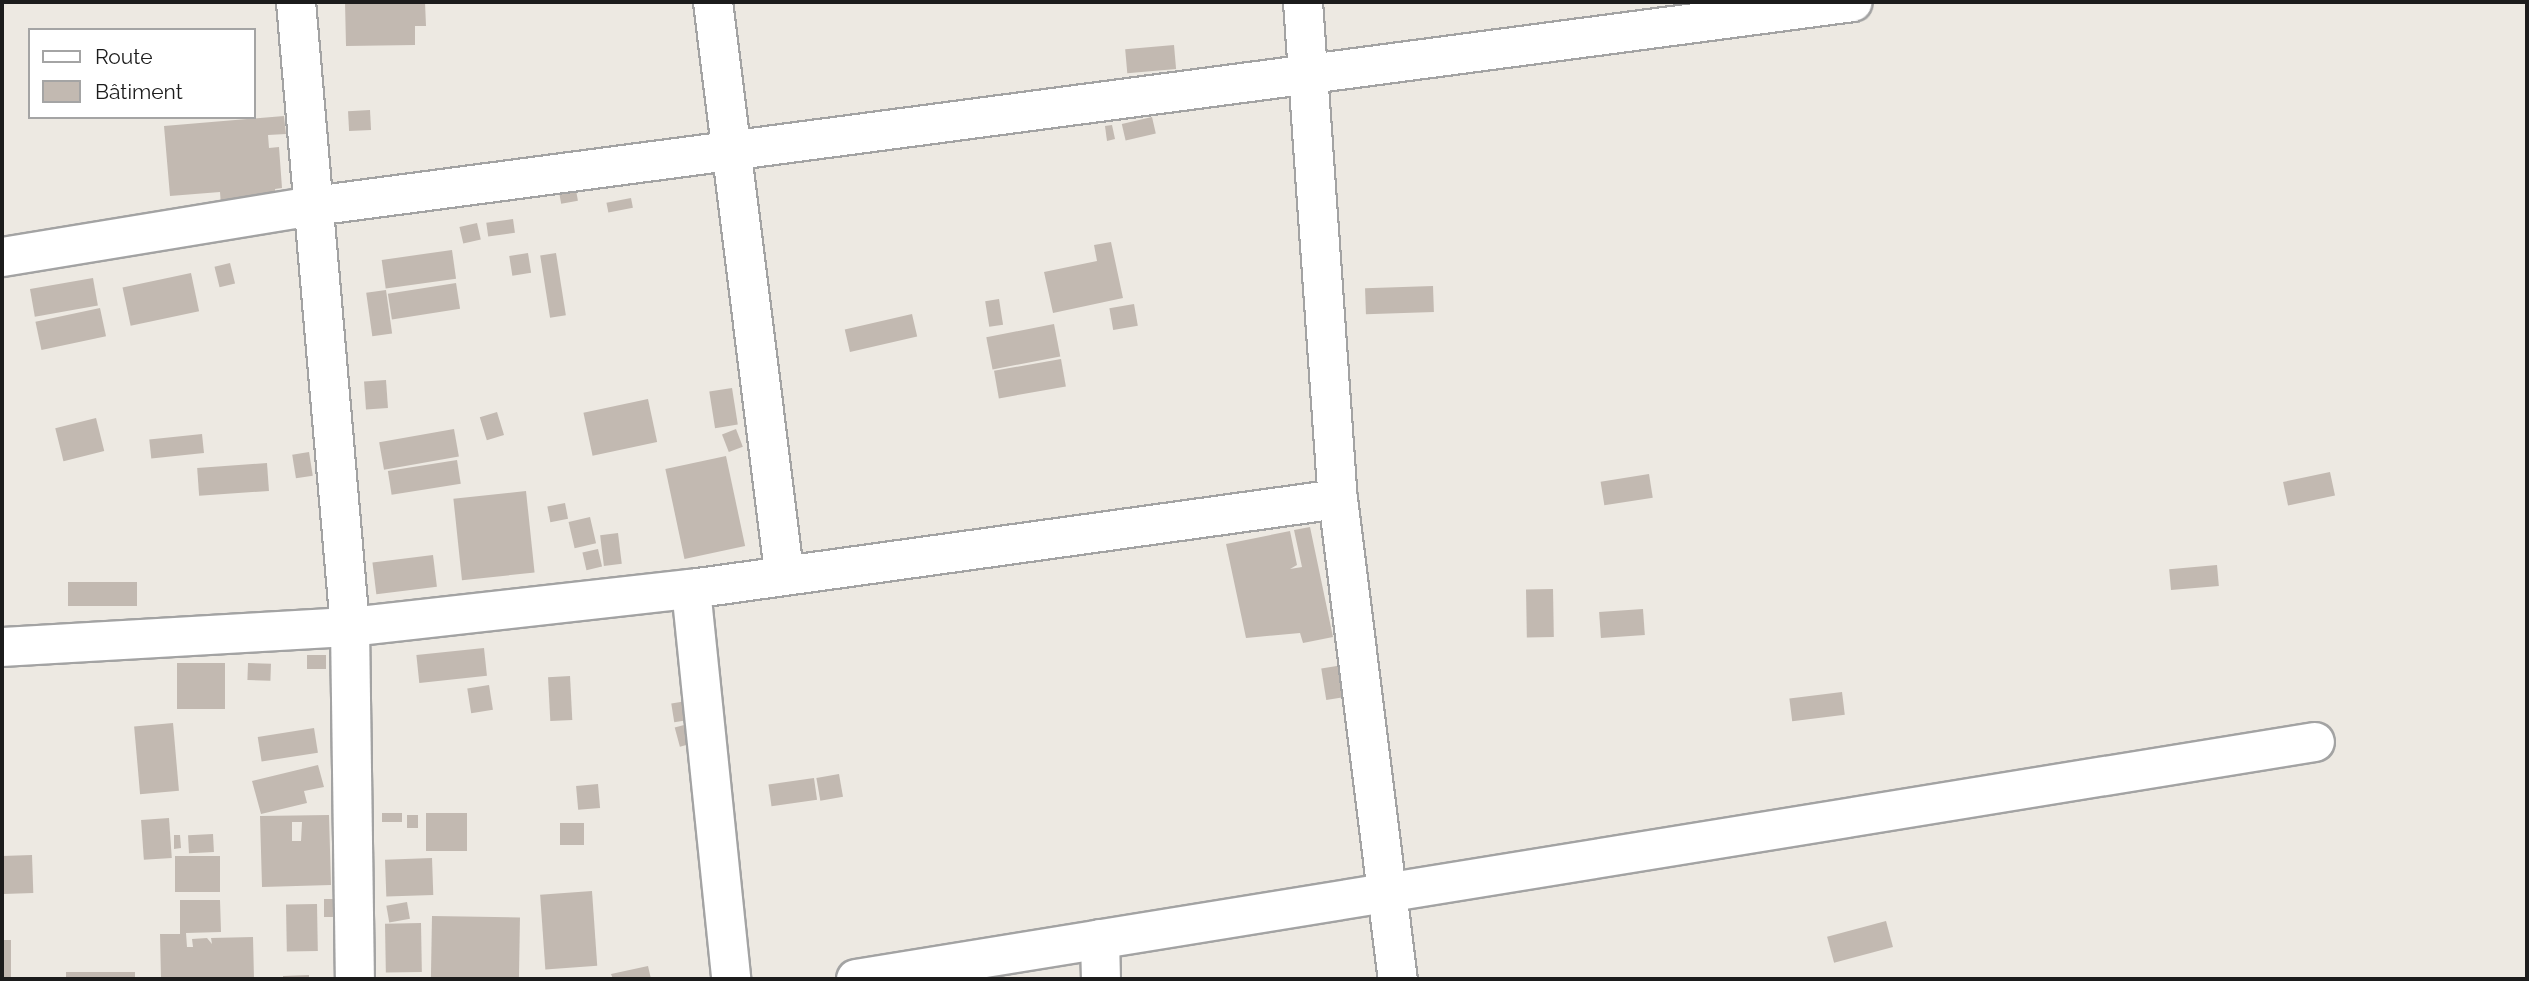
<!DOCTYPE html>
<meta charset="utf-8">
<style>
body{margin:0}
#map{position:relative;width:2529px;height:981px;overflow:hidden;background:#ede9e2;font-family:Raleway,sans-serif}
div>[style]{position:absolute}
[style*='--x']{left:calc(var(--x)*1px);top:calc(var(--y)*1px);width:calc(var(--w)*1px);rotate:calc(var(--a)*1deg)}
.building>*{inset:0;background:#c2b9b1;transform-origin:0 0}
.roads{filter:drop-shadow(2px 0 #a3a3a3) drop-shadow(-2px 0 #a3a3a3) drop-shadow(0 2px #a3a3a3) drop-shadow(0 -2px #a3a3a3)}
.minor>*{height:38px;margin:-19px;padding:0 19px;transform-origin:19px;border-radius:19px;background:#fff}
span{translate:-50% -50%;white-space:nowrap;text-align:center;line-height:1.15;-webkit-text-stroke:5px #fff;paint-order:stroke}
.frame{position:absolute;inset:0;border:4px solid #1c1c1c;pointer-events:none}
.legend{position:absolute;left:28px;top:28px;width:228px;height:91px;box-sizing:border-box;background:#fff;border:2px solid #a4a4a4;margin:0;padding:9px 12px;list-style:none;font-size:21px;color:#1c1c1c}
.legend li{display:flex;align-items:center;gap:14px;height:35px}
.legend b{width:35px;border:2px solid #a4a4a4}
</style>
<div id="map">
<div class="building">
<div style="clip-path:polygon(345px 2px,425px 2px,426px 26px,415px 26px,415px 45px,346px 46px)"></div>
<div style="left:1174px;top:45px;width:24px;height:49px;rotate:85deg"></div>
<div style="left:370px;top:110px;width:20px;height:22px;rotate:87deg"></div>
<div style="clip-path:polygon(284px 116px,286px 134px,268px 135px,269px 148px,279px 147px,282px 188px,275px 189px,276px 202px,221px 206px,220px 192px,170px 196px,164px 126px)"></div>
<div style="left:1152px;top:117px;width:17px;height:31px;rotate:77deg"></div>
<div style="clip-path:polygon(1112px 125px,1115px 139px,1107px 141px,1105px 126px)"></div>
<div style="left:576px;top:190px;width:11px;height:17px;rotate:80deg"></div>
<div style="left:631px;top:198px;width:10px;height:25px;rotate:79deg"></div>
<div style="left:513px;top:219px;width:14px;height:27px;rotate:82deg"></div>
<div style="left:477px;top:223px;width:17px;height:18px;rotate:77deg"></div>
<div style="clip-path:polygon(1111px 242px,1123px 298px,1053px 313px,1044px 272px,1097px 261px,1094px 245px)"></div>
<div style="left:452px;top:250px;width:29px;height:71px;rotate:82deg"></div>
<div style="left:528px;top:253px;width:20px;height:19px;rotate:81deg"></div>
<div style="left:556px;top:253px;width:63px;height:16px;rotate:81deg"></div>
<div style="left:230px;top:263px;width:21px;height:16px;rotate:76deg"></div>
<div style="left:191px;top:273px;width:39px;height:70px;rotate:78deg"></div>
<div style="left:93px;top:278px;width:28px;height:64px;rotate:80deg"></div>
<div style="left:456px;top:283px;width:26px;height:69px;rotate:81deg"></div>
<div style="left:1433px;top:286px;width:26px;height:68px;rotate:88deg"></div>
<div style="left:386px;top:290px;width:44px;height:20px;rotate:82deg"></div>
<div style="left:999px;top:299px;width:26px;height:14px;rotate:81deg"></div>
<div style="left:1134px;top:304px;width:22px;height:25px;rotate:80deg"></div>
<div style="left:100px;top:308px;width:29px;height:66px;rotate:78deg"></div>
<div style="left:912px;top:314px;width:23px;height:69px;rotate:77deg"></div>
<div style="left:1054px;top:324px;width:33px;height:69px;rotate:79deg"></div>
<div style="left:1061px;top:359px;width:28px;height:68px;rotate:80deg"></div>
<div style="left:386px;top:380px;width:28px;height:22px;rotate:86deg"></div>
<div style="left:732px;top:388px;width:37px;height:23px;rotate:81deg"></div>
<div style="left:648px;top:399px;width:44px;height:66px;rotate:78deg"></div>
<div style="left:497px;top:412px;width:24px;height:18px;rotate:73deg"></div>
<div style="left:96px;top:418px;width:34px;height:42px;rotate:76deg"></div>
<div style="left:454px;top:429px;width:28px;height:76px;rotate:80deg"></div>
<div style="left:736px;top:429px;width:19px;height:15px;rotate:69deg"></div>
<div style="left:202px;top:434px;width:19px;height:53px;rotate:84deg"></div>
<div style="left:309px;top:452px;width:24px;height:17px;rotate:81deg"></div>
<div style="left:726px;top:456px;width:92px;height:62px;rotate:78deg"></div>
<div style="left:457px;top:460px;width:24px;height:70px;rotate:81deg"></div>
<div style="left:267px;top:463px;width:28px;height:70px;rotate:86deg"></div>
<div style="left:2330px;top:472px;width:24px;height:48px;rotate:78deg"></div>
<div style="left:1649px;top:474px;width:24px;height:49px;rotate:81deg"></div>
<div style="left:526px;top:491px;width:82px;height:73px;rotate:84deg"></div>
<div style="left:565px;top:503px;width:16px;height:18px;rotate:79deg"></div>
<div style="left:590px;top:517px;width:27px;height:22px;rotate:77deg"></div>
<div style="clip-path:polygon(1310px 527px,1333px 637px,1303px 643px,1300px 633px,1246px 638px,1226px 544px,1290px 531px,1297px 565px,1290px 569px,1302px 567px,1294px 530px)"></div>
<div style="left:618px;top:533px;width:31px;height:18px;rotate:83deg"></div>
<div style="left:598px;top:549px;width:18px;height:16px;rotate:77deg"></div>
<div style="left:433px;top:555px;width:32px;height:61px;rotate:83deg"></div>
<div style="left:2217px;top:565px;width:21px;height:48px;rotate:85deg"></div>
<div style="left:137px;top:582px;width:24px;height:69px;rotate:90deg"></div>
<div style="left:1553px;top:589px;width:48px;height:27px;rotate:89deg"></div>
<div style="left:1643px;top:609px;width:26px;height:44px;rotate:86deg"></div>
<div style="left:484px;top:648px;width:28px;height:68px;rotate:84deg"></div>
<div style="left:307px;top:655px;width:19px;height:14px"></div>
<div style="left:177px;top:663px;width:48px;height:46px"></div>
<div style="left:248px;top:663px;width:23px;height:17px;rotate:2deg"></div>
<div style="left:1343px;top:665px;width:32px;height:22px;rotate:81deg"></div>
<div style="left:570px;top:676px;width:44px;height:22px;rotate:87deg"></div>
<div style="left:489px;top:685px;width:25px;height:22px;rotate:81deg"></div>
<div style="left:1842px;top:692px;width:23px;height:53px;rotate:83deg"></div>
<div style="left:693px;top:700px;width:19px;height:22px;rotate:81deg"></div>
<div style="left:695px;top:722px;width:20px;height:21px;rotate:75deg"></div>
<div style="left:173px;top:723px;width:68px;height:39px;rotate:85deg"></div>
<div style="left:314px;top:728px;width:25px;height:57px;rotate:81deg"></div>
<div style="clip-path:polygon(318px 765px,324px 787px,304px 791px,307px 803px,261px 814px,252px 781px)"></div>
<div style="left:839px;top:774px;width:23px;height:23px;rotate:80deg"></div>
<div style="left:814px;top:778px;width:22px;height:46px;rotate:82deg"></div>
<div style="left:598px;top:784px;width:24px;height:22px;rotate:85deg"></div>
<div style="left:402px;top:813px;width:9px;height:20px;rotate:90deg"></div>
<div style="left:426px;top:813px;width:41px;height:38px"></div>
<div style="clip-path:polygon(evenodd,329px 815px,331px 885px,262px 887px,260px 816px,329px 815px,292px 822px,302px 822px,301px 841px,292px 841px,292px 822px)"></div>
<div style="left:407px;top:815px;width:11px;height:13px"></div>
<div style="left:169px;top:818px;width:40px;height:28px;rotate:86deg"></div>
<div style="left:560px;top:823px;width:24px;height:22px"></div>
<div style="left:213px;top:834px;width:18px;height:25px;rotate:87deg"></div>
<div style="clip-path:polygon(174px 835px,180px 835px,181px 848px,174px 849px)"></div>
<div style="left:32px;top:855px;width:38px;height:30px;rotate:88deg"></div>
<div style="left:220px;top:856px;width:36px;height:45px;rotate:90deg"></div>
<div style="left:432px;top:858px;width:37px;height:47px;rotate:88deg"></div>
<div style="left:592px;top:891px;width:75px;height:52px;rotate:86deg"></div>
<div style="left:324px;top:899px;width:13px;height:18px"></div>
<div style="clip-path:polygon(180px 900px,220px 900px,221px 932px,186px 933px,187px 947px,193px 947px,192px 939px,207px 938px,212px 944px,211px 938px,253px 937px,254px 979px,161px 978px,160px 934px,180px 934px)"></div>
<div style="left:407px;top:902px;width:17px;height:21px;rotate:80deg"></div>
<div style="left:317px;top:904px;width:47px;height:31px;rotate:89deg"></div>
<div style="left:432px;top:916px;width:88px;height:61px;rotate:1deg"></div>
<div style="left:1886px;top:921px;width:27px;height:61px;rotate:75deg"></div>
<div style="left:421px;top:923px;width:49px;height:36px;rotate:89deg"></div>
<div style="left:2px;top:940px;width:9px;height:39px"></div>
<div style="clip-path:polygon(648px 966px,651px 979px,613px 979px,611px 974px)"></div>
<div style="left:66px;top:972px;width:69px;height:7px"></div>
<div style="clip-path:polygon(309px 975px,309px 979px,283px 979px,283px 976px)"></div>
</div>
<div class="roads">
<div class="minor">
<div style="--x:296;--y:2;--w:627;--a:85.06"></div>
<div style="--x:350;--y:627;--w:352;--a:89.2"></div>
<div style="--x:713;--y:2;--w:574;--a:82.9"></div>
<div style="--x:1303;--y:2;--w:498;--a:86"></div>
<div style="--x:1338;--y:499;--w:484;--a:82.9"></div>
<div style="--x:2;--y:257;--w:316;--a:-9.3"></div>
<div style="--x:314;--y:206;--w:1552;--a:-7.55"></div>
<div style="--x:691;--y:589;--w:392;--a:84.1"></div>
<div style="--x:2;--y:647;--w:349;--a:-3.3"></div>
<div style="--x:350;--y:627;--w:343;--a:-6.4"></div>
<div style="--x:691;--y:589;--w:653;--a:-7.92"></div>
<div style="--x:1100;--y:939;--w:40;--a:88.6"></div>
<div style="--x:856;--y:979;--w:1478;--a:-9.23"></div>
</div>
</div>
<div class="frame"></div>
<ul class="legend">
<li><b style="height:9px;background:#fff"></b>Route</li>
<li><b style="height:19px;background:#c2b9b1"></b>Bâtiment</li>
</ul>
</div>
